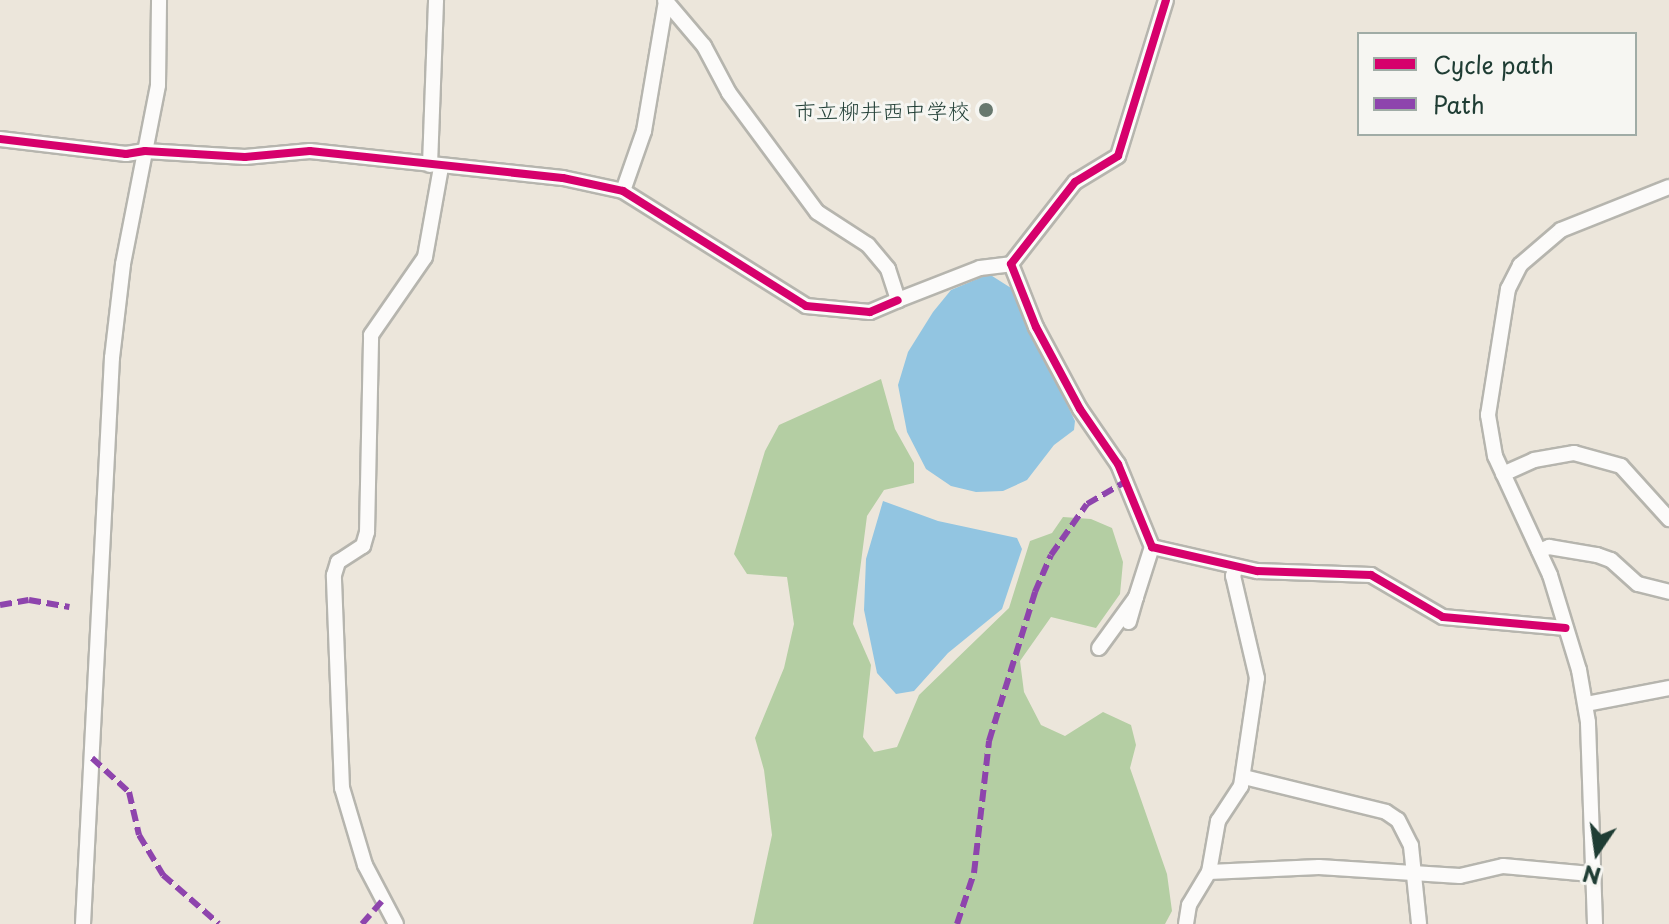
<!DOCTYPE html>
<meta charset="utf-8">
<style>
body{margin:0}
#map{position:relative;width:1669px;height:924px;overflow:hidden;background:#ece6db;font-family:"Playpen Sans","Klee One",sans-serif}
div>[style]{position:absolute}
[style*='--x']{left:calc(var(--x)*1px);top:calc(var(--y)*1px);width:calc(var(--w)*1px);rotate:calc(var(--a)*1deg)}
.forest>*{inset:0;background:#b4cea3}
.water>*{inset:0;background:#92c5e1}
.roads{filter:drop-shadow(2px 0 #b6b5ae) drop-shadow(-2px 0 #b6b5ae) drop-shadow(0 2px #b6b5ae) drop-shadow(0 -2px #b6b5ae)}
.minor>*{height:14px;margin:-7px;padding:0 7px;transform-origin:7px;border-radius:7px;background:#fcfbfa}
.quiet>*{height:6px;margin-top:-3px;transform-origin:0;background:repeating-linear-gradient(90deg,#8e44ad 0 12px,transparent 0 18px)}
.cycleway>*{height:8px;margin:-4px;padding:0 4px;transform-origin:4px;border-radius:4px;background:#d6006c}
.dots>*{width:22px;height:22px;translate:-50% -50%;box-sizing:border-box;border:4px solid #f6f6f2;border-radius:50%}
span{translate:-50% -50%;white-space:nowrap;text-align:center;line-height:1.15;-webkit-text-stroke:6px #f6f6f2;paint-order:stroke}
.poi-label{font-size:22px;color:#1f3d34}
.right{translate:-100% -50%;text-align:right}
.legend{position:absolute;left:1357px;top:32px;width:280px;height:104px;box-sizing:border-box;background:#f6f6f2;border:2px solid #a0aca6;margin:0;padding:10px 14px;list-style:none;font-size:24px;color:#1f3d34}
.legend li{display:flex;align-items:center;gap:16px;height:40px}
.legend b{width:40px;border:2px solid #a0aca6}
.north{position:absolute;left:1557px;top:812px;width:80px;height:80px;-webkit-text-stroke:6px #f6f6f2;paint-order:stroke;rotate:193deg;font-size:22px;font-weight:700;line-height:32px;text-align:center;color:#1f3d34}
.north::after{content:'';display:block;margin:auto;width:28px;height:36px;background:#1f3d34;clip-path:polygon(50% 0,100% 100%,50% 72%,0 100%)}
</style>
<div id="map">
<div class="forest">
<div style="clip-path:polygon(881px 379px,895px 429px,914px 463px,914px 483px,884px 490px,867px 516px,853px 624px,871px 665px,863px 737px,874px 752px,897px 747px,919px 695px,1009px 608px,1030px 541px,1052px 533px,1063px 517px,1091px 519px,1112px 528px,1123px 562px,1120px 594px,1096px 628px,1051px 617px,1020px 661px,1024px 692px,1041px 725px,1065px 736px,1103px 712px,1131px 725px,1136px 745px,1130px 768px,1167px 874px,1172px 911px,1165px 924px,753px 924px,772px 835px,764px 770px,755px 738px,784px 668px,794px 624px,787px 577px,747px 574px,734px 554px,765px 451px,779px 425px)"></div>
</div>
<div class="water">
<div style="clip-path:polygon(989px 274px,1011px 288px,1075px 421px,1074px 430px,1054px 445px,1027px 480px,1003px 491px,976px 492px,951px 486px,926px 469px,907px 432px,898px 385px,908px 352px,933px 312px,951px 290px)"></div>
<div style="clip-path:polygon(883px 501px,938px 521px,1017px 538px,1022px 549px,1002px 609px,948px 653px,914px 691px,896px 694px,877px 673px,864px 610px,866px 559px)"></div>
</div>
<div class="roads">
<div class="minor">
<div style="--x:665;--y:0;--w:60;--a:49.7"></div>
<div style="--x:704;--y:46;--w:53;--a:62"></div>
<div style="--x:729;--y:93;--w:148;--a:53.5"></div>
<div style="--x:817;--y:212;--w:61;--a:32.9"></div>
<div style="--x:868;--y:245;--w:31;--a:50"></div>
<div style="--x:888;--y:269;--w:33;--a:72"></div>
<div style="--x:898;--y:300;--w:88;--a:-21.3"></div>
<div style="--x:980;--y:268;--w:31;--a:-7"></div>
<div style="--x:1166;--y:0;--w:163;--a:107.1"></div>
<div style="--x:1118;--y:156;--w:50;--a:148.8"></div>
<div style="--x:1075;--y:182;--w:104;--a:128"></div>
<div style="--x:1011;--y:264;--w:68;--a:68.4"></div>
<div style="--x:1036;--y:327;--w:93;--a:61.8"></div>
<div style="--x:1080;--y:409;--w:67;--a:55.4"></div>
<div style="--x:1118;--y:464;--w:90;--a:67.7"></div>
<div style="--x:1152;--y:547;--w:108;--a:12.9"></div>
<div style="--x:1257;--y:571;--w:114;--a:2"></div>
<div style="--x:1371;--y:575;--w:83;--a:30.3"></div>
<div style="--x:1443;--y:617;--w:123;--a:5.1"></div>
<div style="--x:0;--y:139;--w:127;--a:6.8"></div>
<div style="--x:126;--y:154;--w:19;--a:-9"></div>
<div style="--x:145;--y:151;--w:100;--a:3.4"></div>
<div style="--x:245;--y:157;--w:65;--a:-5.3"></div>
<div style="--x:310;--y:151;--w:254;--a:6.1"></div>
<div style="--x:563;--y:178;--w:61;--a:12.2"></div>
<div style="--x:623;--y:191;--w:216;--a:32.1"></div>
<div style="--x:806;--y:306;--w:64;--a:5.4"></div>
<div style="--x:870;--y:312;--w:30;--a:-23"></div>
<div style="--x:430;--y:165;--w:165;--a:-87.9"></div>
<div style="--x:623;--y:191;--w:64;--a:-70.7"></div>
<div style="--x:644;--y:131;--w:132;--a:-80.4"></div>
<div style="--x:1503;--y:474;--w:34;--a:-24"></div>
<div style="--x:1534;--y:460;--w:41;--a:-9.9"></div>
<div style="--x:1574;--y:453;--w:49;--a:15.5"></div>
<div style="--x:1621;--y:466;--w:72;--a:47.8"></div>
<div style="--x:1539;--y:551;--w:11;--a:-22"></div>
<div style="--x:1549;--y:547;--w:49;--a:9.5"></div>
<div style="--x:1597;--y:555;--w:15;--a:20"></div>
<div style="--x:1611;--y:560;--w:36;--a:42"></div>
<div style="--x:1638;--y:584;--w:32;--a:14"></div>
<div style="--x:1136;--y:597;--w:52;--a:-72.3"></div>
<div style="--x:1099;--y:648;--w:63;--a:-54"></div>
<div style="--x:1136;--y:597;--w:26;--a:106"></div>
<div style="--x:1586;--y:704;--w:85;--a:-10.9"></div>
<div style="--x:1244;--y:777;--w:146;--a:13.8"></div>
<div style="--x:1386;--y:812;--w:14;--a:34"></div>
<div style="--x:1398;--y:820;--w:29;--a:63"></div>
<div style="--x:1411;--y:846;--w:78;--a:84.1"></div>
<div style="--x:1209;--y:872;--w:52;--a:-80"></div>
<div style="--x:1218;--y:821;--w:42;--a:-56.7"></div>
<div style="--x:1241;--y:786;--w:109;--a:-81.6"></div>
<div style="--x:1257;--y:678;--w:105;--a:-103.2"></div>
<div style="--x:1233;--y:576;--w:9;--a:-72"></div>
<div style="--x:83;--y:924;--w:567;--a:-87.07"></div>
<div style="--x:112;--y:358;--w:95;--a:-83.3"></div>
<div style="--x:123;--y:264;--w:182;--a:-78.9"></div>
<div style="--x:158;--y:85;--w:85;--a:-89.3"></div>
<div style="--x:396;--y:924;--w:67;--a:-117.7"></div>
<div style="--x:365;--y:865;--w:80;--a:-106.6"></div>
<div style="--x:342;--y:788;--w:213;--a:-92.2"></div>
<div style="--x:334;--y:575;--w:14;--a:-73"></div>
<div style="--x:338;--y:562;--w:30;--a:-33"></div>
<div style="--x:363;--y:546;--w:15;--a:-74"></div>
<div style="--x:367;--y:532;--w:197;--a:-88.8"></div>
<div style="--x:371;--y:335;--w:95;--a:-55.3"></div>
<div style="--x:425;--y:257;--w:91;--a:-79.9"></div>
<div style="--x:1186;--y:924;--w:19;--a:-81"></div>
<div style="--x:1189;--y:905;--w:39;--a:-59"></div>
<div style="--x:1209;--y:872;--w:110;--a:-2.6"></div>
<div style="--x:1319;--y:867;--w:141;--a:3.7"></div>
<div style="--x:1460;--y:876;--w:44;--a:-13.1"></div>
<div style="--x:1503;--y:866;--w:88;--a:5.2"></div>
<div style="--x:1595;--y:924;--w:202;--a:-92"></div>
<div style="--x:1588;--y:722;--w:53;--a:-99.8"></div>
<div style="--x:1579;--y:670;--w:99;--a:-107"></div>
<div style="--x:1550;--y:575;--w:131;--a:-114.8"></div>
<div style="--x:1495;--y:456;--w:42;--a:-99.7"></div>
<div style="--x:1488;--y:415;--w:128;--a:-81"></div>
<div style="--x:1508;--y:289;--w:27;--a:-63"></div>
<div style="--x:1520;--y:265;--w:54;--a:-40.5"></div>
<div style="--x:1561;--y:230;--w:116;--a:-21.7"></div>
</div>
</div>
<div class="quiet">
<div style="--x:0;--y:605;--w:29;--a:-10"></div>
<div style="--x:29;--y:600;--w:41;--a:9.9"></div>
<div style="--x:92;--y:758;--w:50;--a:42.6"></div>
<div style="--x:129;--y:792;--w:44;--a:76.9"></div>
<div style="--x:139;--y:835;--w:47;--a:59"></div>
<div style="--x:163;--y:875;--w:74;--a:41.2"></div>
<div style="--x:362;--y:924;--w:30;--a:-49"></div>
<div style="--x:957;--y:924;--w:54;--a:-71.6"></div>
<div style="--x:974;--y:873;--w:133;--a:-83.5"></div>
<div style="--x:989;--y:741;--w:156;--a:-72.8"></div>
<div style="--x:1035;--y:592;--w:40;--a:-66.6"></div>
<div style="--x:1051;--y:555;--w:62;--a:-54.8"></div>
<div style="--x:1087;--y:504;--w:44;--a:-30.1"></div>
</div>
<div class="cycleway">
<div style="--x:1166;--y:0;--w:163;--a:107.1"></div>
<div style="--x:1118;--y:156;--w:50;--a:148.8"></div>
<div style="--x:1075;--y:182;--w:104;--a:128"></div>
<div style="--x:1011;--y:264;--w:68;--a:68.4"></div>
<div style="--x:1036;--y:327;--w:93;--a:61.8"></div>
<div style="--x:1080;--y:409;--w:67;--a:55.4"></div>
<div style="--x:1118;--y:464;--w:90;--a:67.7"></div>
<div style="--x:1152;--y:547;--w:108;--a:12.9"></div>
<div style="--x:1257;--y:571;--w:114;--a:2"></div>
<div style="--x:1371;--y:575;--w:83;--a:30.3"></div>
<div style="--x:1443;--y:617;--w:123;--a:5.1"></div>
<div style="--x:0;--y:139;--w:127;--a:6.8"></div>
<div style="--x:126;--y:154;--w:19;--a:-9"></div>
<div style="--x:145;--y:151;--w:100;--a:3.4"></div>
<div style="--x:245;--y:157;--w:65;--a:-5.3"></div>
<div style="--x:310;--y:151;--w:254;--a:6.1"></div>
<div style="--x:563;--y:178;--w:61;--a:12.2"></div>
<div style="--x:623;--y:191;--w:216;--a:32.1"></div>
<div style="--x:806;--y:306;--w:64;--a:5.4"></div>
<div style="--x:870;--y:312;--w:30;--a:-23"></div>
</div>
<div class="dots">
<div style="left:986px;top:110px;background:#67786e"></div>
</div>
<div class="poi-label">
<span class="right" style="left:970px;top:110px">市立柳井西中学校</span>
</div>
<ul class="legend">
<li><b style="height:10px;background:#d6006c"></b>Cycle path</li>
<li><b style="height:10px;background:#8e44ad"></b>Path</li>
</ul>
<div class="north">N</div>
</div>
